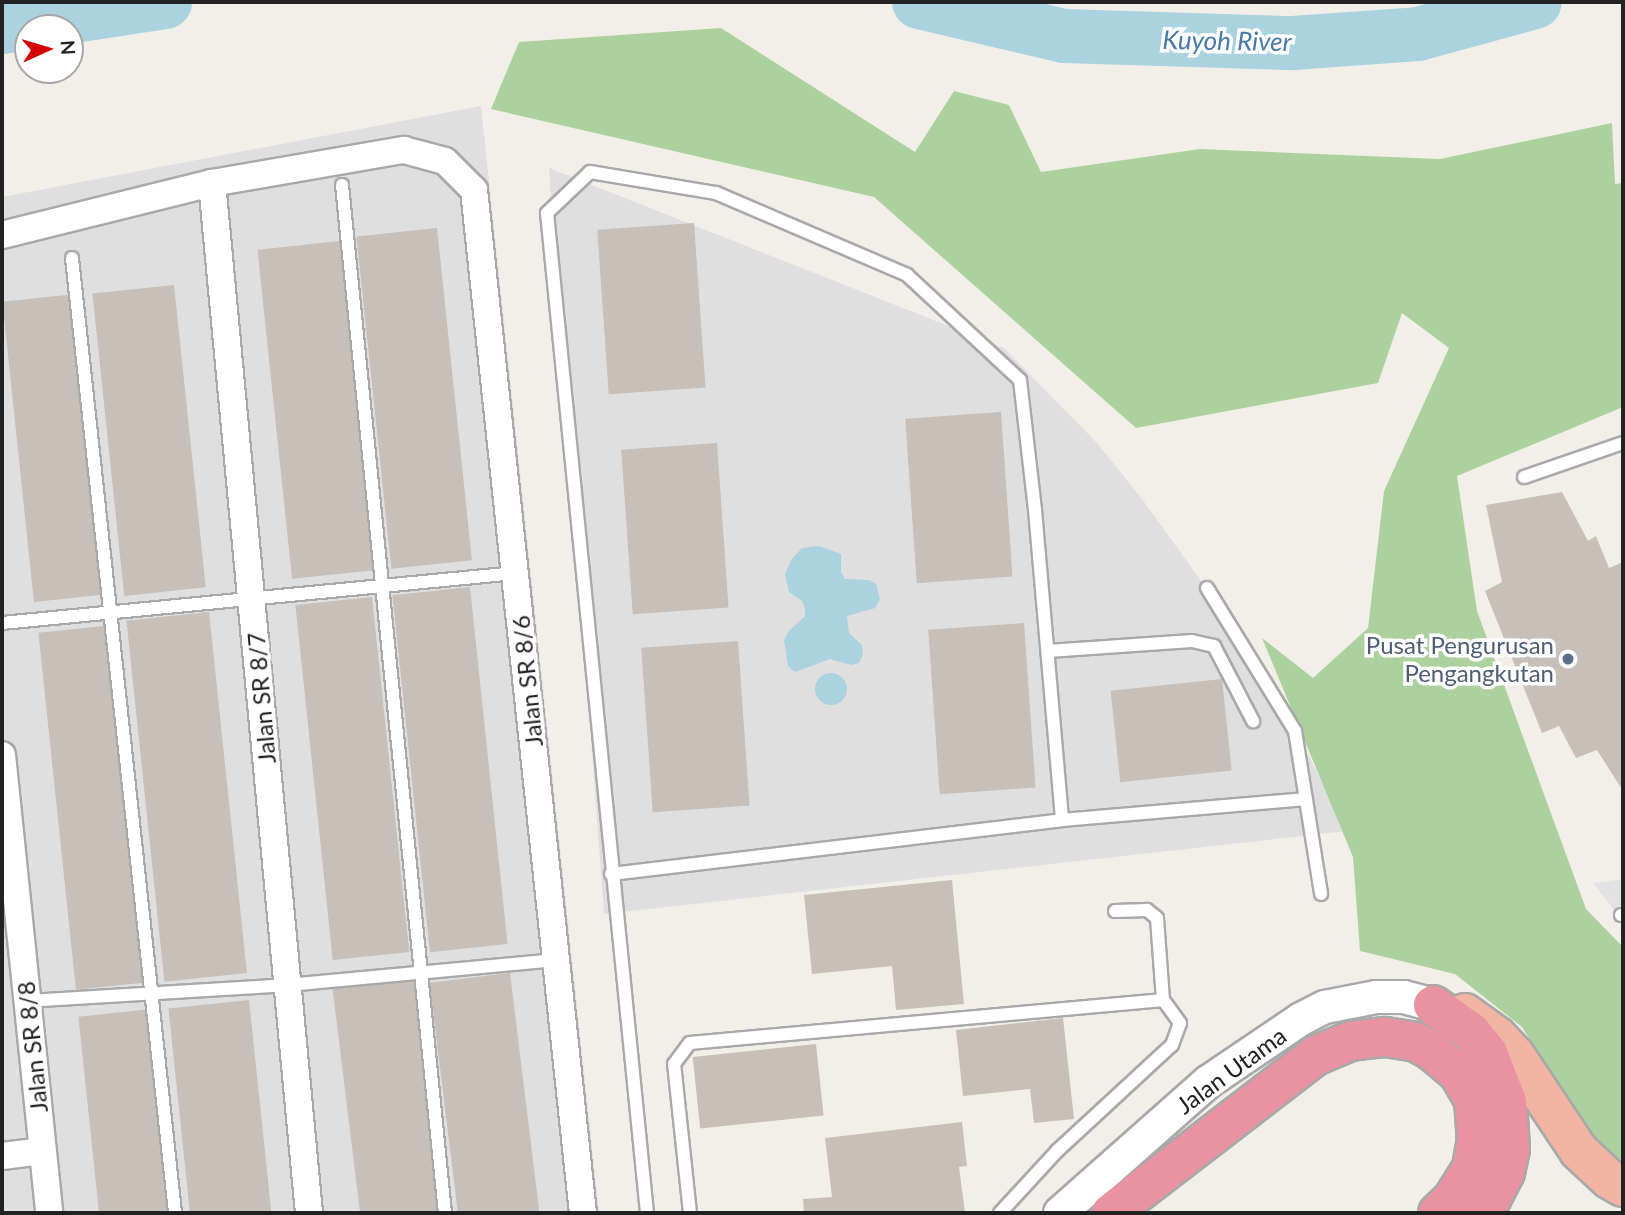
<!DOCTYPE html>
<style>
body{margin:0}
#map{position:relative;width:1625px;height:1215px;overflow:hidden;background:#f2efe9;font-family:Lato,sans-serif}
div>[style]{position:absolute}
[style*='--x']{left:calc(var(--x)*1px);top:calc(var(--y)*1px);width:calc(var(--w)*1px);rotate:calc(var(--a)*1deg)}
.residential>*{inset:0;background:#e0dfdf}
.forest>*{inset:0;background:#add19e}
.parking>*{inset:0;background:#e2e2e2}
.water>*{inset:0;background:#aad3df}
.round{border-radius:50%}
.river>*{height:54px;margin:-27px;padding:0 27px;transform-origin:27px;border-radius:27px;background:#aad3df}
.building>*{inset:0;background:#c7bfb8;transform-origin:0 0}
.roads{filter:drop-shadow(2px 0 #a9a9a9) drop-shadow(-2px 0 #a9a9a9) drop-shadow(0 2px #a9a9a9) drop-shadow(0 -2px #a9a9a9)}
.service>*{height:12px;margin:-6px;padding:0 6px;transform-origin:6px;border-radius:6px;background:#fff}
.minor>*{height:26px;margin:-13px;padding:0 13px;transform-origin:13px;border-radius:13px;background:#fff}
.tertiary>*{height:32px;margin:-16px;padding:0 16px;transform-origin:16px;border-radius:16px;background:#fff}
.trunk>*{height:38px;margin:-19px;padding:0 19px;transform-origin:19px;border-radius:19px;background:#f2b4a3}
.motorway>*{height:38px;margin:-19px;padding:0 19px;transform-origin:19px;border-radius:19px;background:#e892a2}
.dots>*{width:19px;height:19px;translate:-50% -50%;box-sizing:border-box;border:4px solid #fff;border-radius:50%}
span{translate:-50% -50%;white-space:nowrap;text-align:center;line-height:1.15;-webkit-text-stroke:7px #fff;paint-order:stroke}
.service-label{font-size:24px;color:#4e5e75}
.right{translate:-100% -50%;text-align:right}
.street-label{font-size:24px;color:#222}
.water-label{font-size:26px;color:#4a7aab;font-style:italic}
.frame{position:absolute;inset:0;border:4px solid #222;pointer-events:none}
.north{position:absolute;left:14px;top:14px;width:70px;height:70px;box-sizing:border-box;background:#fff;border:2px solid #a7a7a7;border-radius:50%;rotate:86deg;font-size:19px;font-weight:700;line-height:28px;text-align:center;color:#222}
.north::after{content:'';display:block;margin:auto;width:24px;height:32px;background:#d40000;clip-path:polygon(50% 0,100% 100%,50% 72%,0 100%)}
</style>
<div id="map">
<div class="residential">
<div style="clip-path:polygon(481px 106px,599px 1213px,2px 1213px,2px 197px)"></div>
<div style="clip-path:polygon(549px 168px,1004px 348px,1097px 443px,1142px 499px,1264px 668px,1347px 831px,604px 914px)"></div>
</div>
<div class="forest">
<div style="clip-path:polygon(721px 28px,915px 152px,954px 91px,1009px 105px,1041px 172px,1200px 149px,1440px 159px,1612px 123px,1615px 184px,1623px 183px,1623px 407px,1457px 476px,1477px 611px,1586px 909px,1623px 947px,1623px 1161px,1592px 1141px,1522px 1027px,1455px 974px,1360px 951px,1353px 857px,1262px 638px,1313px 678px,1368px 628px,1384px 491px,1449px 348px,1402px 313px,1378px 383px,1136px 428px,874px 197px,491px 109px,519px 42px)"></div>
</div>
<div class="parking">
<div style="clip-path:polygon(1623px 879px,1623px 921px,1593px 883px)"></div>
</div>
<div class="water">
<div style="clip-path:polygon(819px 546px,841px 554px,841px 572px,845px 579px,869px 580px,876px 584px,880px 599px,875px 608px,847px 616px,849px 633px,862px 645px,863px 655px,859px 663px,851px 665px,830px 659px,795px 672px,788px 666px,784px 640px,788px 632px,805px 616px,805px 608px,802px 601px,789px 592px,785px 574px,792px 559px,802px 548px)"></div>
<div class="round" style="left:815px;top:673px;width:32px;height:32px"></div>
</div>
<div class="river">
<div style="--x:919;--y:2;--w:149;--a:13.2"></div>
<div style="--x:1064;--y:36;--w:229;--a:1.8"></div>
<div style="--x:1293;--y:43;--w:125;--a:-4.1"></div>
<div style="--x:1418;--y:34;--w:121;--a:-15.3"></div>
<div style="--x:2;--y:27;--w:165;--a:-8.7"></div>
</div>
<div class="building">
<div style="left:694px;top:223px;width:165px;height:97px;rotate:86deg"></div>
<div style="left:437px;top:228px;width:334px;height:81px;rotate:84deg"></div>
<div style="left:340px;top:241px;width:331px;height:83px;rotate:84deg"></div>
<div style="left:174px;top:285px;width:304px;height:82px;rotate:84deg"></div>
<div style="left:75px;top:294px;width:302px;height:73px;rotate:84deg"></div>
<div style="left:1001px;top:412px;width:165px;height:96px;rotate:86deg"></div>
<div style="left:717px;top:443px;width:165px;height:96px;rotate:86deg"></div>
<div style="clip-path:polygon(1562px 492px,1588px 541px,1596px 536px,1609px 568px,1623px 562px,1623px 791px,1597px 750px,1576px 758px,1559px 726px,1542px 733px,1485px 591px,1502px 582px,1486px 505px)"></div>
<div style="left:470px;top:587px;width:359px;height:78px;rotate:84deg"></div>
<div style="left:372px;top:597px;width:357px;height:77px;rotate:84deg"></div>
<div style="left:209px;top:612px;width:363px;height:83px;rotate:84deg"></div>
<div style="left:1024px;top:623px;width:165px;height:96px;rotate:86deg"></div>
<div style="left:113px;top:625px;width:359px;height:75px;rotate:84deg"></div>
<div style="left:738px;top:641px;width:165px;height:97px;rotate:86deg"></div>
<div style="left:1222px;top:679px;width:92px;height:112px;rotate:84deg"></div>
<div style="clip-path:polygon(952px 880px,964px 1004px,896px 1010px,892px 966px,812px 974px,804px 895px)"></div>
<div style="left:510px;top:973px;width:242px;height:81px;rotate:83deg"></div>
<div style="left:414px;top:979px;width:236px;height:82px;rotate:83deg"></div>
<div style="left:249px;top:1000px;width:214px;height:81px;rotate:84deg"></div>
<div style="left:151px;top:1009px;width:205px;height:73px;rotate:84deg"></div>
<div style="clip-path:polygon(1063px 1018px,1074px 1119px,1034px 1123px,1030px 1089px,963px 1096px,956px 1030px)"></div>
<div style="left:816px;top:1044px;width:72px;height:124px;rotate:84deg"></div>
<div style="clip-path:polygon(962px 1122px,967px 1166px,959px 1167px,965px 1213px,804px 1213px,803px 1199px,832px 1197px,825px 1138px)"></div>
</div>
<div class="roads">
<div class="service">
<div style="--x:342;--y:185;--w:1033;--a:84.28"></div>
<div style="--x:72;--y:258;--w:961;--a:83.84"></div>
<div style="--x:1524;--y:477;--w:105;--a:-19"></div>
<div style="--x:1207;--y:588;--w:168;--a:58.4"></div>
<div style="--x:1295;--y:731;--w:165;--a:80.9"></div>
<div style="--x:2;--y:623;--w:516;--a:-5.56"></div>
<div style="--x:1048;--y:651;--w:144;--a:-4"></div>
<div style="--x:1192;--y:641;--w:23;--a:13"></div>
<div style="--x:1214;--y:646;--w:85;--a:62.5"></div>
<div style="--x:611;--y:874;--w:454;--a:-6.8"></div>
<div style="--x:1062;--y:820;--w:245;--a:-4.9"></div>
<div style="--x:1621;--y:915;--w:2;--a:0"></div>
<div style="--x:27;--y:1001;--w:261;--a:-3.5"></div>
<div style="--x:288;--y:985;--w:269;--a:-5.3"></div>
<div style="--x:647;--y:1213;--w:1005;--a:-95.71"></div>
<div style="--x:547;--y:213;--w:59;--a:-43.6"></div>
<div style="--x:590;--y:172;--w:128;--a:9.5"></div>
<div style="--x:716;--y:193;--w:208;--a:23.2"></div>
<div style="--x:907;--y:275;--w:154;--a:42.9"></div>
<div style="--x:1020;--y:380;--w:131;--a:83.4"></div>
<div style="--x:1035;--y:510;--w:311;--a:85"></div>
<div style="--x:690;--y:1213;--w:150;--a:-96.1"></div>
<div style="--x:674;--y:1064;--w:26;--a:-53"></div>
<div style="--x:690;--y:1043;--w:475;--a:-5.2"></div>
<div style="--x:1000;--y:1213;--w:84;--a:-47.4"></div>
<div style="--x:1057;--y:1151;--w:156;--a:-42.7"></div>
<div style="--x:1172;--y:1045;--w:23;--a:-70"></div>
<div style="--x:1180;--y:1023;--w:29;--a:-126"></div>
<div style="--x:1163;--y:1000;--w:82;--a:-94.2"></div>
<div style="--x:1157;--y:918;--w:13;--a:-141"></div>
<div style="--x:1147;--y:910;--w:32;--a:178"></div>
</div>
<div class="minor">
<div style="--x:212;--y:183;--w:1035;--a:84.62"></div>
<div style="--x:2;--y:235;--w:216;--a:-13.9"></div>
<div style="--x:212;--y:183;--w:195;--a:-9.8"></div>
<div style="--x:404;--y:150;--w:42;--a:15"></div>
<div style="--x:445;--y:161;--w:41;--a:45"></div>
<div style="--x:474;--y:190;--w:1029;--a:83.92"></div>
<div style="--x:2;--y:755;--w:460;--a:84.1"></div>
<div style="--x:2;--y:1156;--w:40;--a:-7.1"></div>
</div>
<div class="tertiary">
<div style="--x:1060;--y:1213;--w:198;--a:-41.5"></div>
<div style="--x:1208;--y:1082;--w:112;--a:-34.1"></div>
<div style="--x:1301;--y:1019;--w:27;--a:-27"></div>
<div style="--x:1325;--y:1007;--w:52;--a:-11.1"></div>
<div style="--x:1376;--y:997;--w:28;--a:0"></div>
<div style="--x:1404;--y:997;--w:30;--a:15"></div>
</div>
<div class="trunk">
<div style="--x:1465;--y:1013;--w:39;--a:36"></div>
<div style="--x:1497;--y:1036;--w:26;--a:47"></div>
<div style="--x:1515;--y:1055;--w:115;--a:56.3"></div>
<div style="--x:1579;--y:1151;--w:41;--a:43"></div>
<div style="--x:1609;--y:1179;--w:16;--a:30"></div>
</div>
<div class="motorway">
<div style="--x:1433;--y:1005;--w:47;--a:35.4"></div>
<div style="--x:1471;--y:1032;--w:27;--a:51"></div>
<div style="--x:1488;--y:1053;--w:53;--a:68.8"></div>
<div style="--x:1507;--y:1102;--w:47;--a:86.3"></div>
<div style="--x:1510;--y:1149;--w:24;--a:102"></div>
<div style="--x:1505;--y:1172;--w:46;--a:117.1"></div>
<div style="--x:1111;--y:1213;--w:257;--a:-37.6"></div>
<div style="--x:1315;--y:1056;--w:39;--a:-23"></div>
<div style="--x:1351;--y:1041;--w:34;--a:-7"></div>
<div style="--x:1385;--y:1037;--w:31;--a:9"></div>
<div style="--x:1416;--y:1042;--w:18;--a:29"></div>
<div style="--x:1432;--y:1051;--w:35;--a:40"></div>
<div style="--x:1459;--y:1074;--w:30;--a:60"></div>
<div style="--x:1474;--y:1100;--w:39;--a:86"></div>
<div style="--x:1477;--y:1139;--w:29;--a:100"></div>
<div style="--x:1472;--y:1168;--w:38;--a:122"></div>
<div style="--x:1452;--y:1200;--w:19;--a:137"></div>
</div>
</div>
<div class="dots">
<div style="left:1568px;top:659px;background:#5c6f8a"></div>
</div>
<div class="service-label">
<span class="right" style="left:1554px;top:659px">Pusat Pengurusan<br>Pengangkutan</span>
</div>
<div class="street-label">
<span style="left:527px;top:681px;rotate:-96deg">Jalan SR 8/6</span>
<span style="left:261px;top:698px;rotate:-95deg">Jalan SR 8/7</span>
<span style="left:32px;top:1047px;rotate:-96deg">Jalan SR 8/8</span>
<span style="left:1231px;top:1070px;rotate:-36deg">Jalan Utama</span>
</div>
<div class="water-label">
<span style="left:1227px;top:41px;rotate:1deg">Kuyoh River</span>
</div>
<div class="frame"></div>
<div class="north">N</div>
</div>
